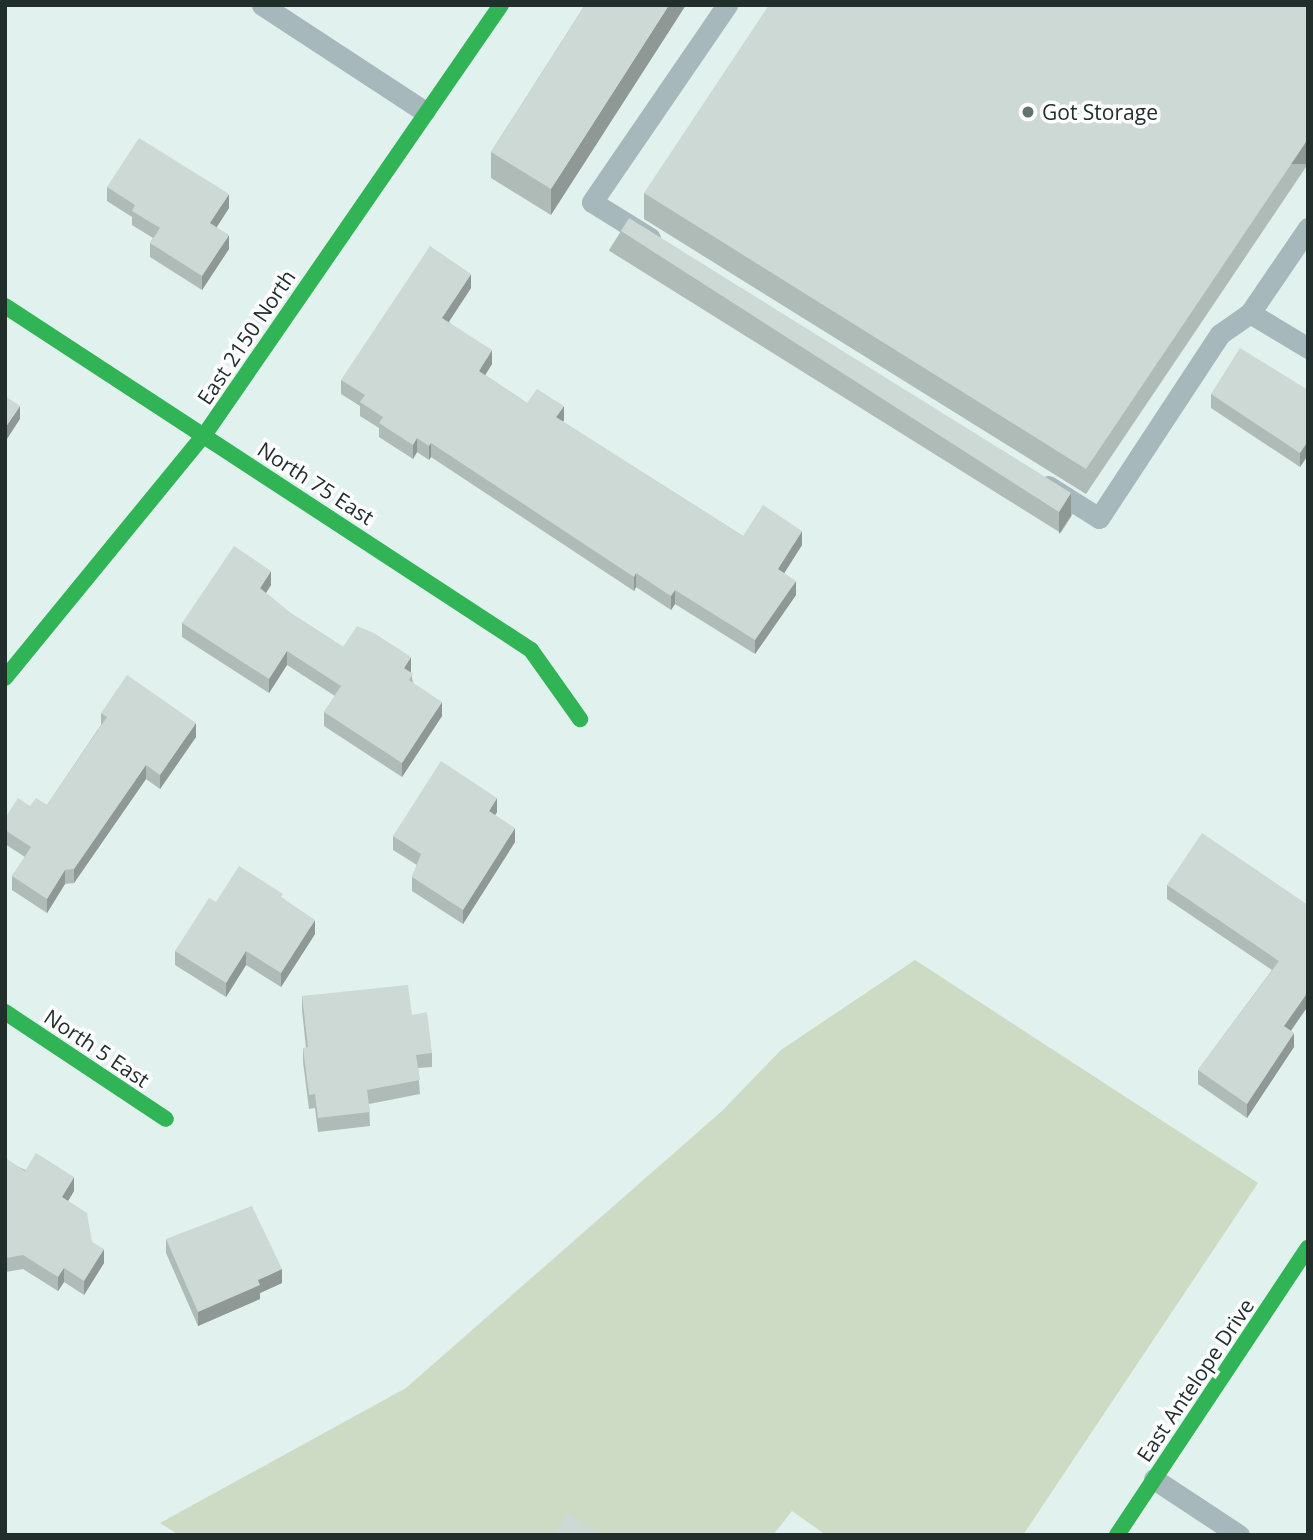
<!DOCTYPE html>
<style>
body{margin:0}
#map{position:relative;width:1313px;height:1540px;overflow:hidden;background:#e0f1ee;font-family:"Open Sans",sans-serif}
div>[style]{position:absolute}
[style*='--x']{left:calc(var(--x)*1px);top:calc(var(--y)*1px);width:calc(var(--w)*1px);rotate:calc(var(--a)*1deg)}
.green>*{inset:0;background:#cddac4}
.lane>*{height:21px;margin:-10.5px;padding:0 10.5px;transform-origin:10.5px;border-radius:10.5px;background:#a6b8bb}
.fast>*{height:16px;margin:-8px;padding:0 8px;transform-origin:8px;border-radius:8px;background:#30b455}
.wall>*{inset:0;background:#afbbb6;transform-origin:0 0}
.shaded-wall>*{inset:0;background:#8f9894;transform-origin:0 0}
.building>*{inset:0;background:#ccd9d4}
.dots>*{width:19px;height:19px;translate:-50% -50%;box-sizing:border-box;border:4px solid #fefefe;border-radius:50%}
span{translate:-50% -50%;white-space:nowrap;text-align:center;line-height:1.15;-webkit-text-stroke:7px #fefefe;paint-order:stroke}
.poi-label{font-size:21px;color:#212e2c}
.left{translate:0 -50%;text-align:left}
.street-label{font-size:21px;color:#212e2c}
.frame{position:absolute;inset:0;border:7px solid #212e2c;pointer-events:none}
</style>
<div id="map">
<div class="green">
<div style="clip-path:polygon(915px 960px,1258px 1183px,1023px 1535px,826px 1535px,792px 1511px,773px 1535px,179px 1535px,160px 1523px,406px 1388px,722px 1111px,781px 1050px)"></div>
</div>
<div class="lane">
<div style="--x:262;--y:5;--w:194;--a:33.2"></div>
<div style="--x:650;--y:238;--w:68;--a:-148.2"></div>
<div style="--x:592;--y:202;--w:239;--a:-55.6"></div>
<div style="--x:1250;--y:313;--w:68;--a:31.1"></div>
<div style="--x:1048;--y:486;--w:60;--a:32.1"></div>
<div style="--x:1099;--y:518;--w:220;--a:-56.7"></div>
<div style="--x:1220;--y:334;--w:37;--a:-35"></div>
<div style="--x:1250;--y:313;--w:103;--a:-55.7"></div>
<div style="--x:1154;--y:1479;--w:102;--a:33.4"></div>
</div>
<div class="fast">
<div style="--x:5;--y:306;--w:628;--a:33.18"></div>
<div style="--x:531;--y:650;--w:85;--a:54.6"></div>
<div style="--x:5;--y:678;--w:315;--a:-50.7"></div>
<div style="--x:205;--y:434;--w:521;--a:-55.4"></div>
<div style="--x:5;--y:1012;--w:193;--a:33.6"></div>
<div style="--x:1117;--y:1535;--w:345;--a:-56.4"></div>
</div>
<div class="wall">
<div style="clip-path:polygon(585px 5px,551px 215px,491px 178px,491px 152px)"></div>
<div style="clip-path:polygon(1308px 5px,1308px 164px,1086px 494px,644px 219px,644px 193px)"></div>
<div style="clip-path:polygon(107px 187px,229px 208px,217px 227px,229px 249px,202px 290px,150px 257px,150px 243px,153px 238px,132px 225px,132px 217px,107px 201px)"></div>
<div style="left:621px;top:231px;width:533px;height:23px;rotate:32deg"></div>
<div style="clip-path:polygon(471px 288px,449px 322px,492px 364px,485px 375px,527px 403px,564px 420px,563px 422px,743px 536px,802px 545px,784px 573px,796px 595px,755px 654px,675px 604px,671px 610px,636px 587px,634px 591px,431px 457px,429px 460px,417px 452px,413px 459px,379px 437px,379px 428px,360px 416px,360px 406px,341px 394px,341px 380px)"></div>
<div style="clip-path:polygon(1308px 390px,1308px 455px,1300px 467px,1211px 408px,1211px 394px)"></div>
<div style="clip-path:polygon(271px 585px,266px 593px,289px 612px,343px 647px,411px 671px,413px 683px,442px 716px,402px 777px,324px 726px,324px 712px,335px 696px,287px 665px,269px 693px,182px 637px,182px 623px)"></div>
<div style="clip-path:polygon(101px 713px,196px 737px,160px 789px,146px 779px,74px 883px,65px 884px,47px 913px,12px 890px,12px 876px,25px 857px,5px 844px,5px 818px,30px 806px,47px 805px,101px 725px)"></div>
<div style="clip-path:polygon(497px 812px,495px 815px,515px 842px,463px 924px,412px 891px,412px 877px,417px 865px,393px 850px,393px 836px)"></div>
<div style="clip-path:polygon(1167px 885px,1308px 905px,1308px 1006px,1291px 1031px,1294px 1047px,1247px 1118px,1198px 1084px,1198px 1070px,1272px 970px,1167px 899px)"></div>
<div style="clip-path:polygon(283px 898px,315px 934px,281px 987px,246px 965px,226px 997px,175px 965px,175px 951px,216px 902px)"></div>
<div style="clip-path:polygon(302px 996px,412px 1015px,432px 1053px,432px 1067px,418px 1068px,420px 1094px,369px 1104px,370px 1126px,318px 1132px,315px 1108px,309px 1109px,303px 1062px,303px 1048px,306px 1048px,302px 1010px)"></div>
<div style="clip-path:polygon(5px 1161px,74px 1191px,68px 1201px,92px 1242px,104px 1263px,84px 1295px,64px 1282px,58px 1291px,23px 1269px,6px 1272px)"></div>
<div style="clip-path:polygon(166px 1239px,282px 1283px,260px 1293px,260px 1299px,198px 1326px,166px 1253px)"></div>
</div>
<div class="shaded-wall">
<div style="clip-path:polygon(669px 5px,686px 5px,551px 215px,551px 189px)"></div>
<div style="left:1308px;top:139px;width:25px;height:398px;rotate:90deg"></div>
<div style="clip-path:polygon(229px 194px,229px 208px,210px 237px,210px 223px)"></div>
<div style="clip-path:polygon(229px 235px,229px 249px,202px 290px,202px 276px)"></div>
<div style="clip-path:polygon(471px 274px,471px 288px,442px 332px,442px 318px)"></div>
<div style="clip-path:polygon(492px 350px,492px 364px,479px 385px,479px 371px)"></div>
<div style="clip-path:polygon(20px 406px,20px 419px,5px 442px,5px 428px)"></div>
<div style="clip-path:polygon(564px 406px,564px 420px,556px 431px,556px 417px)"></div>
<div style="clip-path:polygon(417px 438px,417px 452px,413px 459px,413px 445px)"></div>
<div style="clip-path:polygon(1308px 441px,1308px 455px,1300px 467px,1300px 453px)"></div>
<div style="clip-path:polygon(431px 443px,431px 457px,429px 460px,429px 446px)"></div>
<div style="clip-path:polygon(1071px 493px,1071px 516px,1059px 534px,1059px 512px)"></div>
<div style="clip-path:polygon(802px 531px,802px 545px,778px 583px,778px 569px)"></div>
<div style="clip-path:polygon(271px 571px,271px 585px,260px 602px,260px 588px)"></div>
<div style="clip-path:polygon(636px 573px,636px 587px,634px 591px,634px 577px)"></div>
<div style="clip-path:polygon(796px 581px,796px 595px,755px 654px,755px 640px)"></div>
<div style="clip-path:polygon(675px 590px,675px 604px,671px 610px,671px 596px)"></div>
<div style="clip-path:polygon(287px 651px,287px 665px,269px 693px,269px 679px)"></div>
<div style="clip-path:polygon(411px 657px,411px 671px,404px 682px,404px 668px)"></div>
<div style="clip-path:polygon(442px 702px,442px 716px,402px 777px,402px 763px)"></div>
<div style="clip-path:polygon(196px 723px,196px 737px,160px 789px,160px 775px)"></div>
<div style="clip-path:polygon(146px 765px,146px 779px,74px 883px,74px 869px)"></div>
<div style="clip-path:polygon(497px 798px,497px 812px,489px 825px,489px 811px)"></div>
<div style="clip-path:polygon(515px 828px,515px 842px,463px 924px,463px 910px)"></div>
<div style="clip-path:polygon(65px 870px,65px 884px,47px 913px,47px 899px)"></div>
<div style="clip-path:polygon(315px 920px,315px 934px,281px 987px,281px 973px)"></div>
<div style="clip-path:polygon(246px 951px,246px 965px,226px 997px,226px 983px)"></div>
<div style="clip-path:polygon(1308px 992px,1308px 1006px,1284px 1040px,1284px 1026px)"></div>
<div style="clip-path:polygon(1294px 1033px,1294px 1047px,1247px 1118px,1247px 1104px)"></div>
<div style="clip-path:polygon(74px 1177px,74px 1191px,62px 1211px,62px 1197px)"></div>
<div style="clip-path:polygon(104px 1249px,104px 1263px,84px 1295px,84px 1281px)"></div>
<div style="clip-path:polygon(64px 1268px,64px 1282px,58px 1291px,58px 1277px)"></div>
<div style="clip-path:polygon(282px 1269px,282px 1283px,260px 1293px,260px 1299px,198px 1326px,198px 1312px,258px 1280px)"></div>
</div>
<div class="building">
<div style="clip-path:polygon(585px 5px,669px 5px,551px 189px,491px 152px)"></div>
<div style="clip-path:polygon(769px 5px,1308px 5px,1308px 139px,1086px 469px,644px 193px)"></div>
<div style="clip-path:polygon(139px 138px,229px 194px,210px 223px,229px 235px,202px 276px,150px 243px,160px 228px,132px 211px,135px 205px,107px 187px)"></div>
<div style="clip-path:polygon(629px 218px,1071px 493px,1059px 512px,621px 231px)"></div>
<div style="clip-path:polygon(430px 246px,471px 274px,442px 318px,492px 350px,479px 371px,527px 403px,537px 389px,564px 406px,556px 417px,743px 536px,763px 505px,802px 531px,778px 569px,796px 581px,755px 640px,675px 590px,671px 596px,636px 573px,634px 577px,431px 443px,429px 446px,417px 438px,413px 445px,379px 423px,383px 417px,360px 402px,365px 395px,341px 380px)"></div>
<div style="clip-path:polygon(1240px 348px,1308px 390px,1308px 441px,1300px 453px,1211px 394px)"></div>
<div style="clip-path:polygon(5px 396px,20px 406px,5px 428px)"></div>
<div style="clip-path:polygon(234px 546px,271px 571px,260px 588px,289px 612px,343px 647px,357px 626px,374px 633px,411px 657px,404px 668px,413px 674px,409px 680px,442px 702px,402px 763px,324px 712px,341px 686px,287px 651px,269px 679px,182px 623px)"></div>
<div style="clip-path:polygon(127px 675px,196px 723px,160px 775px,146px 765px,74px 869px,65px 870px,47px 899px,12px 876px,31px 847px,5px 830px,5px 818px,18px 798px,30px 806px,36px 798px,47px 805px,107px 717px,101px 713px)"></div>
<div style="clip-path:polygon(441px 761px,497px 798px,489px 811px,515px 828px,463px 910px,412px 877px,421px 854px,393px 836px)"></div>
<div style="clip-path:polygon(1202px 833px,1308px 905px,1308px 992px,1284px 1026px,1294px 1033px,1247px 1104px,1198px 1070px,1279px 961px,1167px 885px)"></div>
<div style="clip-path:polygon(239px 866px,283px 894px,281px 897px,315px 920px,281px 973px,246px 951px,226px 983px,175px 951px,209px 898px,216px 902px)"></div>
<div style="clip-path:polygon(408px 985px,412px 1015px,427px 1012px,432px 1053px,416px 1055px,420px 1080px,367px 1090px,370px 1112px,318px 1118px,315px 1094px,309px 1095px,303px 1048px,308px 1047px,302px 996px)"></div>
<div style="clip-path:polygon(36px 1153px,74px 1177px,62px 1197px,87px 1213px,92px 1242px,104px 1249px,84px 1281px,64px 1268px,58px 1277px,23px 1255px,6px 1258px,5px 1161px,7px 1159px,25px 1171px)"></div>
<div style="clip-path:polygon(252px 1206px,282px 1269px,258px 1280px,260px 1285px,198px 1312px,166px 1239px)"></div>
<div style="clip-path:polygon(568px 1513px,602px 1535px,554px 1535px)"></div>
</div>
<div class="dots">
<div style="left:1028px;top:112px;background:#647270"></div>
</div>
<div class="poi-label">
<span class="left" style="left:1042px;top:112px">Got Storage</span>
</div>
<div class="street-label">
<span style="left:246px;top:337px;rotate:-56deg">East 2150 North</span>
<span style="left:316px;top:483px;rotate:33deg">North 75 East</span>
<span style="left:97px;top:1048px;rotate:34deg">North 5 East</span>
<span style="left:1195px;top:1380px;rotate:-56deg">East Antelope Drive</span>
</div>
<div class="frame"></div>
</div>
